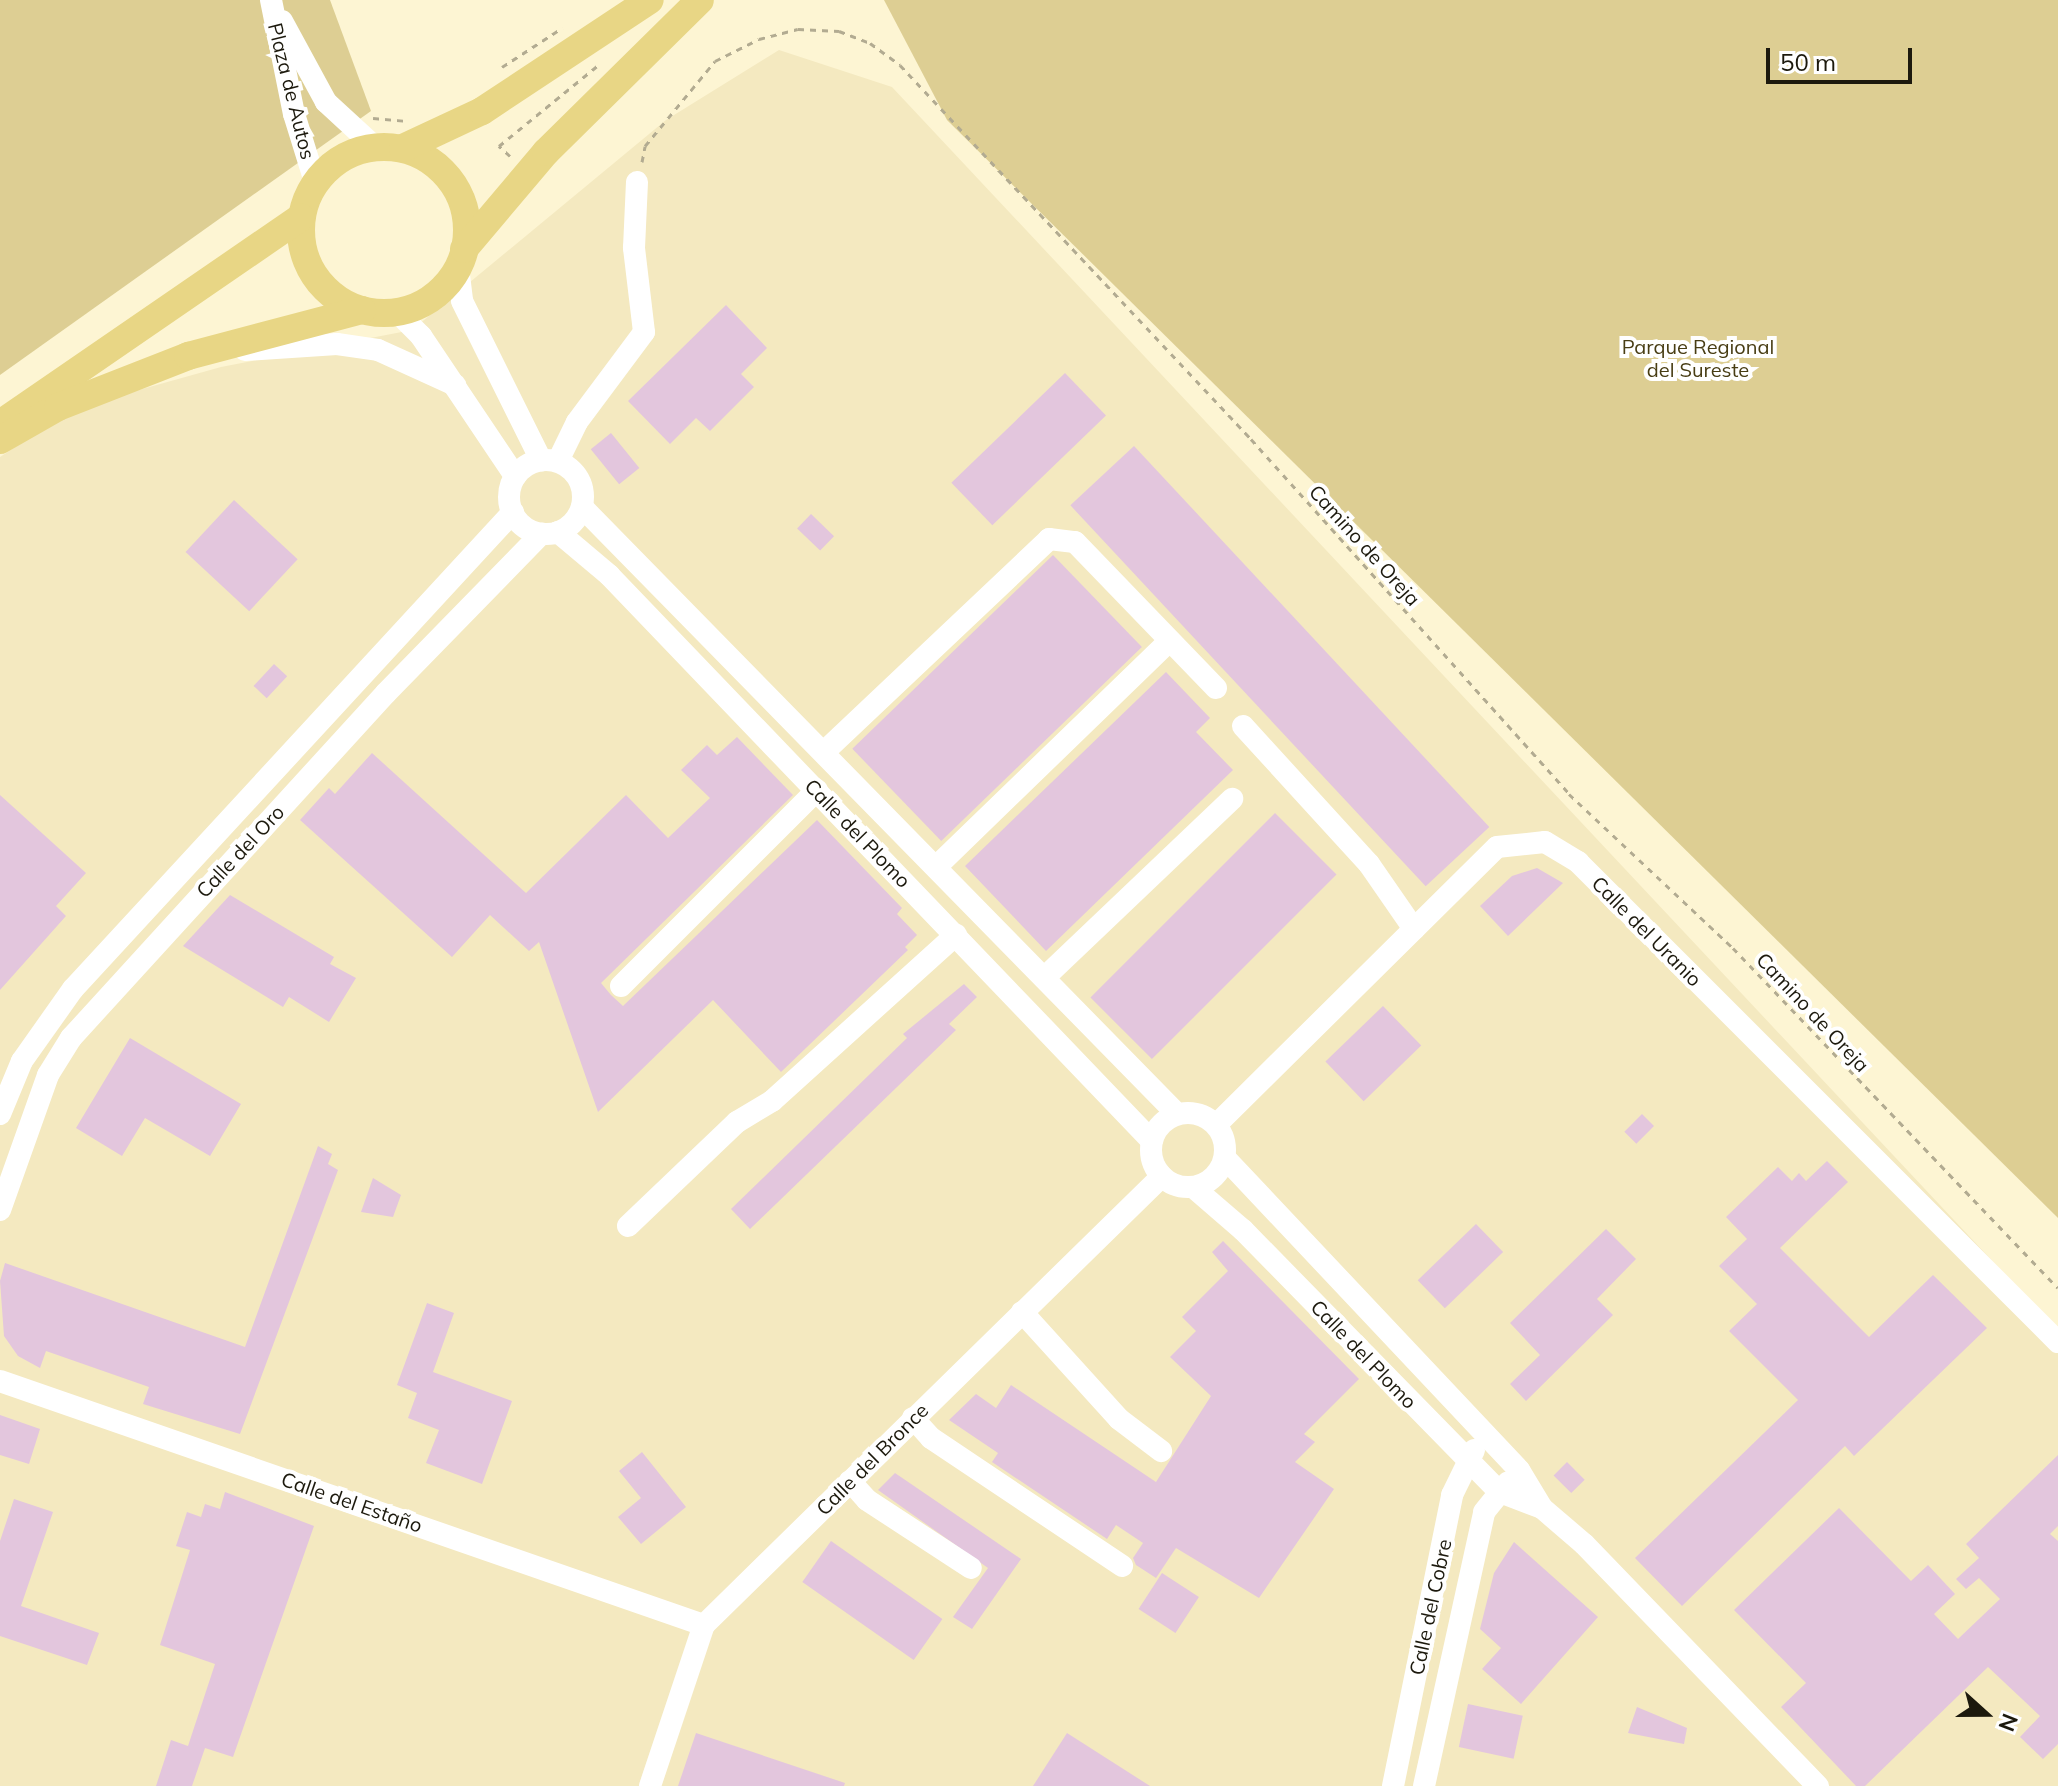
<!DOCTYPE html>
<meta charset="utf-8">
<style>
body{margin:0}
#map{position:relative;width:2058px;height:1786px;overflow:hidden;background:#fdf5d3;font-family:Mulish,sans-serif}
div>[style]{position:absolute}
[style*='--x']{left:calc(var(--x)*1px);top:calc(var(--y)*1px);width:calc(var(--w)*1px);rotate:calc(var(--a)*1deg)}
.built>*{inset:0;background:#f4e9c0}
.green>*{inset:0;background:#ddce93}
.building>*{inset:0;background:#e3c6dd;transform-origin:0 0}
.path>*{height:3px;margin-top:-1.5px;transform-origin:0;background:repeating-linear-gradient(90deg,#b2ab91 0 6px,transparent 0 12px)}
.minor>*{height:22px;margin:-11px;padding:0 11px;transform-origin:11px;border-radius:11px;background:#fff}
.minor>.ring{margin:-11px;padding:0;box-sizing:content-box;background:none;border:22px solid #fff;border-radius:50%}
.major>*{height:28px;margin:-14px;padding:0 14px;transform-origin:14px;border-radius:14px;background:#e8d685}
.major>.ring{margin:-14px;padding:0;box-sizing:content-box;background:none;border:28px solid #e8d685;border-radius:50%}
span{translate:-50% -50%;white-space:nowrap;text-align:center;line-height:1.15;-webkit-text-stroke:8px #fff;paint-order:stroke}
.street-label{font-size:20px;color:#1c190d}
.park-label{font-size:20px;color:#483d14}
.north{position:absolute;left:1946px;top:1674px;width:80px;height:80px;-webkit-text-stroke:6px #fff;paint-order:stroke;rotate:111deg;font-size:22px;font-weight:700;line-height:32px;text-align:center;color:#1c190d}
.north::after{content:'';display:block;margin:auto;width:28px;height:36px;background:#1c190d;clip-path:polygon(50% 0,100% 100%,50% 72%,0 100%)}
.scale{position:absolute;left:1766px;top:48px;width:146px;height:36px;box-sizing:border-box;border:4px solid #1c190d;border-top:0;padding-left:10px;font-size:24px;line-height:28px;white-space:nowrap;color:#1c190d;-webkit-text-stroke:6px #fff;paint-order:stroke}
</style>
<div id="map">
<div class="built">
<div style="clip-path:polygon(779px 50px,892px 87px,2058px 1331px,2058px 1786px,0 1786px,0 457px,58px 419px,128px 393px,221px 367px,412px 330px,666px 120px)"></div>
</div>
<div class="green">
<div style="clip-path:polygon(0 0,330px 0,371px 111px,0 375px)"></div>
<div style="clip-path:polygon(884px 0,2058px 0,2058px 1218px,947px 120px)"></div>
</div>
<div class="building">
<div style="clip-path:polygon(726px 305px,767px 348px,741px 374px,754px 387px,710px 431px,696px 418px,670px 444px,628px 401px)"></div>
<div style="left:1065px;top:373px;width:59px;height:158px;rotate:46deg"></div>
<div style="left:611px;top:433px;width:45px;height:26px;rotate:51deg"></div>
<div style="left:1134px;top:446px;width:521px;height:87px;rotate:47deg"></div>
<div style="left:234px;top:500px;width:87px;height:71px;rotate:43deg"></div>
<div style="left:811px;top:514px;width:32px;height:20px;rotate:44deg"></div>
<div style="left:1053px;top:555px;width:128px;height:279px;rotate:46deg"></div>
<div style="left:274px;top:664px;width:18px;height:30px;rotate:43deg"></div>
<div style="clip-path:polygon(1166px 672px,1210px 718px,1196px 732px,1233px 770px,1046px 951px,965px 866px)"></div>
<div style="clip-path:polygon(737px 737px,793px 795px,601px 983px,611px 995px,623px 1006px,817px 820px,902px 908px,897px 914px,917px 935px,905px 947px,908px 950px,781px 1072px,713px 1000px,598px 1112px,539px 942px,529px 951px,490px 915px,452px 957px,300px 820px,329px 788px,335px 794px,372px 753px,526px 893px,626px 795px,668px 838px,710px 798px,681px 770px,707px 745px,717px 755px)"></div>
<div style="clip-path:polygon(0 795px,86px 873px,56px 906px,66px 916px,0 990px)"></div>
<div style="left:1275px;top:813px;width:87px;height:261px;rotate:45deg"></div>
<div style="clip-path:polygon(1537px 868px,1563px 883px,1508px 936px,1480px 906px,1512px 876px)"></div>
<div style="clip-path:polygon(230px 895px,334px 957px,330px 964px,356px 978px,329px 1022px,289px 997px,283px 1007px,183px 946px)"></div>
<div style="clip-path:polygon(964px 984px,977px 997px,949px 1024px,956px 1030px,750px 1229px,731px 1209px,907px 1038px,903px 1034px)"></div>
<div style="left:1383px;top:1006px;width:55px;height:80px;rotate:46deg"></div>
<div style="clip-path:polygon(130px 1038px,241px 1104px,210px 1156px,145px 1118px,122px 1156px,76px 1128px)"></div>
<div style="left:1642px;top:1114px;width:17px;height:25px;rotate:45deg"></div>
<div style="clip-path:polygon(318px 1146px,332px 1154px,328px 1164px,338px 1170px,240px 1434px,143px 1404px,149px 1387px,46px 1351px,40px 1368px,18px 1356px,4px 1336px,0 1281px,5px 1263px,245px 1347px)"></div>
<div style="clip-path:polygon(1827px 1161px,1848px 1182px,1780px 1248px,1869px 1337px,1933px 1275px,1987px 1328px,1854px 1456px,1845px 1446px,1682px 1606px,1635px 1558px,1798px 1400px,1729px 1331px,1757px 1304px,1719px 1266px,1747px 1239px,1726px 1217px,1778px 1167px,1792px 1181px,1799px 1173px,1806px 1181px)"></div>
<div style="clip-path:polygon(373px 1178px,401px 1195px,393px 1217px,361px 1212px)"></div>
<div style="left:1476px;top:1224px;width:39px;height:81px;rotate:46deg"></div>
<div style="clip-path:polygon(1606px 1229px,1636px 1259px,1597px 1299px,1613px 1315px,1526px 1401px,1510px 1384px,1540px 1355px,1510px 1323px)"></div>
<div style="clip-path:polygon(1223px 1241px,1359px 1379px,1304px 1434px,1315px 1442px,1295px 1462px,1334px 1489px,1259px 1598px,1176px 1548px,1156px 1578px,1136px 1565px,1133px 1558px,1143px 1543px,1116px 1525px,1107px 1539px,992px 1462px,998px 1453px,949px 1420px,976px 1394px,996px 1408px,1011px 1385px,1156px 1482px,1211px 1396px,1170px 1357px,1196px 1331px,1182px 1317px,1228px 1271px,1212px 1252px)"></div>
<div style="clip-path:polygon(427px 1303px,454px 1313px,433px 1372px,512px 1401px,482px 1484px,426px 1463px,439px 1430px,408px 1418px,417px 1393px,397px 1385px)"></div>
<div style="clip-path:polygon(0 1415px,40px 1429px,29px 1464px,0 1455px)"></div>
<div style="clip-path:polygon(642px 1452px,686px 1507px,641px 1544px,618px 1517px,641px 1498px,619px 1471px)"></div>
<div style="clip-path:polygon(2058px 1455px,2058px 1526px,2050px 1534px,2058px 1541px,2058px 1744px,2043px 1759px,2020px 1737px,2040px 1716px,1988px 1667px,1865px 1786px,1856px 1786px,1781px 1707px,1806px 1683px,1734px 1610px,1839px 1508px,1911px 1581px,1928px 1565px,1955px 1594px,1934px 1614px,1958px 1639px,2000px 1599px,1979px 1578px,1966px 1589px,1956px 1579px,1979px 1558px,1966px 1544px)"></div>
<div style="left:1567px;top:1462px;width:25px;height:19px;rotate:45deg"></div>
<div style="clip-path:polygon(895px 1473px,1021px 1559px,972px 1629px,953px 1617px,988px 1568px,878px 1490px)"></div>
<div style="clip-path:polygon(225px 1492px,314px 1526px,233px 1757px,205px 1748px,192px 1786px,156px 1786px,171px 1740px,188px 1746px,215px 1664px,160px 1645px,190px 1550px,176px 1546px,187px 1512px,201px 1517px,205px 1504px,220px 1509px)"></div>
<div style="clip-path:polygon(14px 1499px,53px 1512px,21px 1606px,99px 1633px,87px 1665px,0 1636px,0 1541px)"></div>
<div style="left:831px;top:1541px;width:136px;height:50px;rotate:35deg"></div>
<div style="clip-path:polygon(1514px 1542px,1598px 1617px,1521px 1704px,1482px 1669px,1501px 1648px,1480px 1629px,1494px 1573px)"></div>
<div style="left:1162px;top:1573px;width:44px;height:43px;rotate:33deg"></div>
<div style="left:1468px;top:1704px;width:56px;height:44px;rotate:12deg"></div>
<div style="clip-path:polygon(1637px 1707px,1687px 1728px,1684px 1744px,1628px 1733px)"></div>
<div style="clip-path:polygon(696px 1733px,845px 1783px,844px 1786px,678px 1786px)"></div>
<div style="clip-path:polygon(1067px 1733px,1150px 1786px,1033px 1786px)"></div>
</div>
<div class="path">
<div style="--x:502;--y:67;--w:72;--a:-33"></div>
<div style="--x:373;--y:118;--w:33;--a:5"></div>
<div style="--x:510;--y:156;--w:15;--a:-138"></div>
<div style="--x:499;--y:146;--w:127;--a:-39.2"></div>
<div style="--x:642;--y:162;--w:16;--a:-79"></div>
<div style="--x:645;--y:146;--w:110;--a:-50.5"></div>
<div style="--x:715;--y:61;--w:49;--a:-26.6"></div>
<div style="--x:759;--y:39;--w:40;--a:-14.4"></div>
<div style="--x:798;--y:29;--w:41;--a:2.8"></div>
<div style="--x:839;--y:31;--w:33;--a:21"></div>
<div style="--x:870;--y:43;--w:37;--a:36"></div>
<div style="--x:900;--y:65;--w:513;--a:46.82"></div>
<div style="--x:1251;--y:439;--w:477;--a:48.1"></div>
<div style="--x:1569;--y:794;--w:225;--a:43.2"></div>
<div style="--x:1733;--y:948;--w:470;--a:46.3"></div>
</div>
<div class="minor">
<div style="--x:271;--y:0;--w:116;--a:78.6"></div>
<div style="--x:294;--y:114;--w:71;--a:72.8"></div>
<div style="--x:282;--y:21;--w:92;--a:61.5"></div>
<div style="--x:326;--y:102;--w:67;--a:42.6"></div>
<div style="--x:458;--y:267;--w:34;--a:83"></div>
<div style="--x:462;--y:301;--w:178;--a:63.6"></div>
<div style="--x:397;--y:312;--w:34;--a:45"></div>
<div style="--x:421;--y:336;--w:169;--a:56.1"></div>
<div style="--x:245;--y:350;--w:92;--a:-3.7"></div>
<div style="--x:337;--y:344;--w:41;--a:8.3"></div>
<div style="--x:378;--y:350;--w:85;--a:24.4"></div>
<div class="ring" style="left:509px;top:460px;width:52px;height:52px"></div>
<div style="--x:558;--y:461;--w:43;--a:-64"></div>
<div style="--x:577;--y:422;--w:112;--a:-53.3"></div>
<div style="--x:644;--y:332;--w:85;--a:-96.8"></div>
<div style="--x:634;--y:248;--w:66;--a:-87.4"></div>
<div style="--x:582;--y:507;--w:850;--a:45.57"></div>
<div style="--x:558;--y:532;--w:67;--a:40.1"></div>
<div style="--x:609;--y:575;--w:784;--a:46.19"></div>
<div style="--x:1243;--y:726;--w:187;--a:47.6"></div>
<div style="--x:1369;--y:864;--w:79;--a:55.3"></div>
<div style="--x:824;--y:752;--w:310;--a:-43.4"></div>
<div style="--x:1049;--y:539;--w:26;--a:7"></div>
<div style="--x:1075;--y:542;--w:203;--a:46"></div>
<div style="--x:936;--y:867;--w:325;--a:-44.1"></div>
<div style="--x:1044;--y:978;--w:260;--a:-43.6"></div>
<div style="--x:621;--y:986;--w:277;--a:-45"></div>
<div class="ring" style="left:1151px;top:1113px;width:52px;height:52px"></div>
<div style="--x:0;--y:1114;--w:57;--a:-67.5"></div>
<div style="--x:22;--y:1061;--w:88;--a:-54.7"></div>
<div style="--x:73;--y:989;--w:649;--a:-47.31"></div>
<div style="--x:1216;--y:1125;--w:395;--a:-44.7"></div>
<div style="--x:1497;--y:847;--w:48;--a:-5.9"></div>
<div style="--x:1545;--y:842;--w:39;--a:31"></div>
<div style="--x:1578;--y:862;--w:679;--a:45"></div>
<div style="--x:1225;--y:1158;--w:429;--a:46.7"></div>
<div style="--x:1519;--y:1470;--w:44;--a:58.8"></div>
<div style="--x:1542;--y:1508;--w:55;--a:40.6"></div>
<div style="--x:1584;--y:1544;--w:337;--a:46"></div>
<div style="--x:1193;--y:1187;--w:66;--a:40.7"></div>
<div style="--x:1243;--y:1230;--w:367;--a:45.6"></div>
<div style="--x:1500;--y:1492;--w:45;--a:20.9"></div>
<div style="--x:0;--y:1210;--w:143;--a:-70.4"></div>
<div style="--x:48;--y:1075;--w:44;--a:-58.1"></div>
<div style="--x:71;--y:1038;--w:467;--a:-47.6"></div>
<div style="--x:386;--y:693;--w:223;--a:-45.7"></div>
<div style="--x:628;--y:1226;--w:151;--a:-43.7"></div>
<div style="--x:737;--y:1122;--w:41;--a:-31"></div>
<div style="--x:772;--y:1101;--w:248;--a:-42.1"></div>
<div style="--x:1022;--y:1312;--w:144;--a:47.8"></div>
<div style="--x:1119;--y:1419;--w:53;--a:37.3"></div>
<div style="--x:0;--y:1381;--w:745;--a:19.12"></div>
<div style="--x:913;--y:1418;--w:27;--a:48"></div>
<div style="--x:931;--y:1438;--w:230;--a:33.8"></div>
<div style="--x:850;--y:1481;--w:25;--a:48"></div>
<div style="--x:867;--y:1500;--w:124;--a:33.2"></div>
<div style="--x:650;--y:1786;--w:170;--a:-71.5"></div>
<div style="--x:704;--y:1625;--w:641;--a:-44.43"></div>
<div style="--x:1393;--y:1786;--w:297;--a:-78.5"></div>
<div style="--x:1452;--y:1495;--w:50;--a:-63.9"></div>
<div style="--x:1424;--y:1786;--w:280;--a:-77.6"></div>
<div style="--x:1484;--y:1512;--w:38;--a:-51"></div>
</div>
<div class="major">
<div class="ring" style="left:301px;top:147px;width:138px;height:138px"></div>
<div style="--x:403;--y:148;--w:87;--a:-25.1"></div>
<div style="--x:482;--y:111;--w:201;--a:-33.5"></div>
<div style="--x:464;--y:249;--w:127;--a:-49.8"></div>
<div style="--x:546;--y:152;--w:216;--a:-44.6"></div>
<div style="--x:0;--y:424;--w:365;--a:-34.5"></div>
<div style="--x:0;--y:440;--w:67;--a:-29.6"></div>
<div style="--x:58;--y:407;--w:140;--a:-21.4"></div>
<div style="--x:188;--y:356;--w:180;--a:-14.8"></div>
</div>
<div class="street-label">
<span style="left:292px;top:91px;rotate:76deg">Plaza de Autos</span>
<span style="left:1365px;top:545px;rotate:48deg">Camino de Oreja</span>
<span style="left:858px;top:833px;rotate:46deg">Calle del Plomo</span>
<span style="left:240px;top:851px;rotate:-47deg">Calle del Oro</span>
<span style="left:1647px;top:931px;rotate:45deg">Calle del Uranio</span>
<span style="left:1813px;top:1012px;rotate:47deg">Camino de Oreja</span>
<span style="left:1364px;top:1354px;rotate:46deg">Calle del Plomo</span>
<span style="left:872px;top:1459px;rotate:-45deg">Calle del Bronce</span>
<span style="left:352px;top:1502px;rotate:19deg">Calle del Estaño</span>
<span style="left:1430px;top:1607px;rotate:-78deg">Calle del Cobre</span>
</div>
<div class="park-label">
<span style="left:1698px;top:358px">Parque Regional<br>del Sureste</span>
</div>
<div class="north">N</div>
<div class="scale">50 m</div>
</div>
